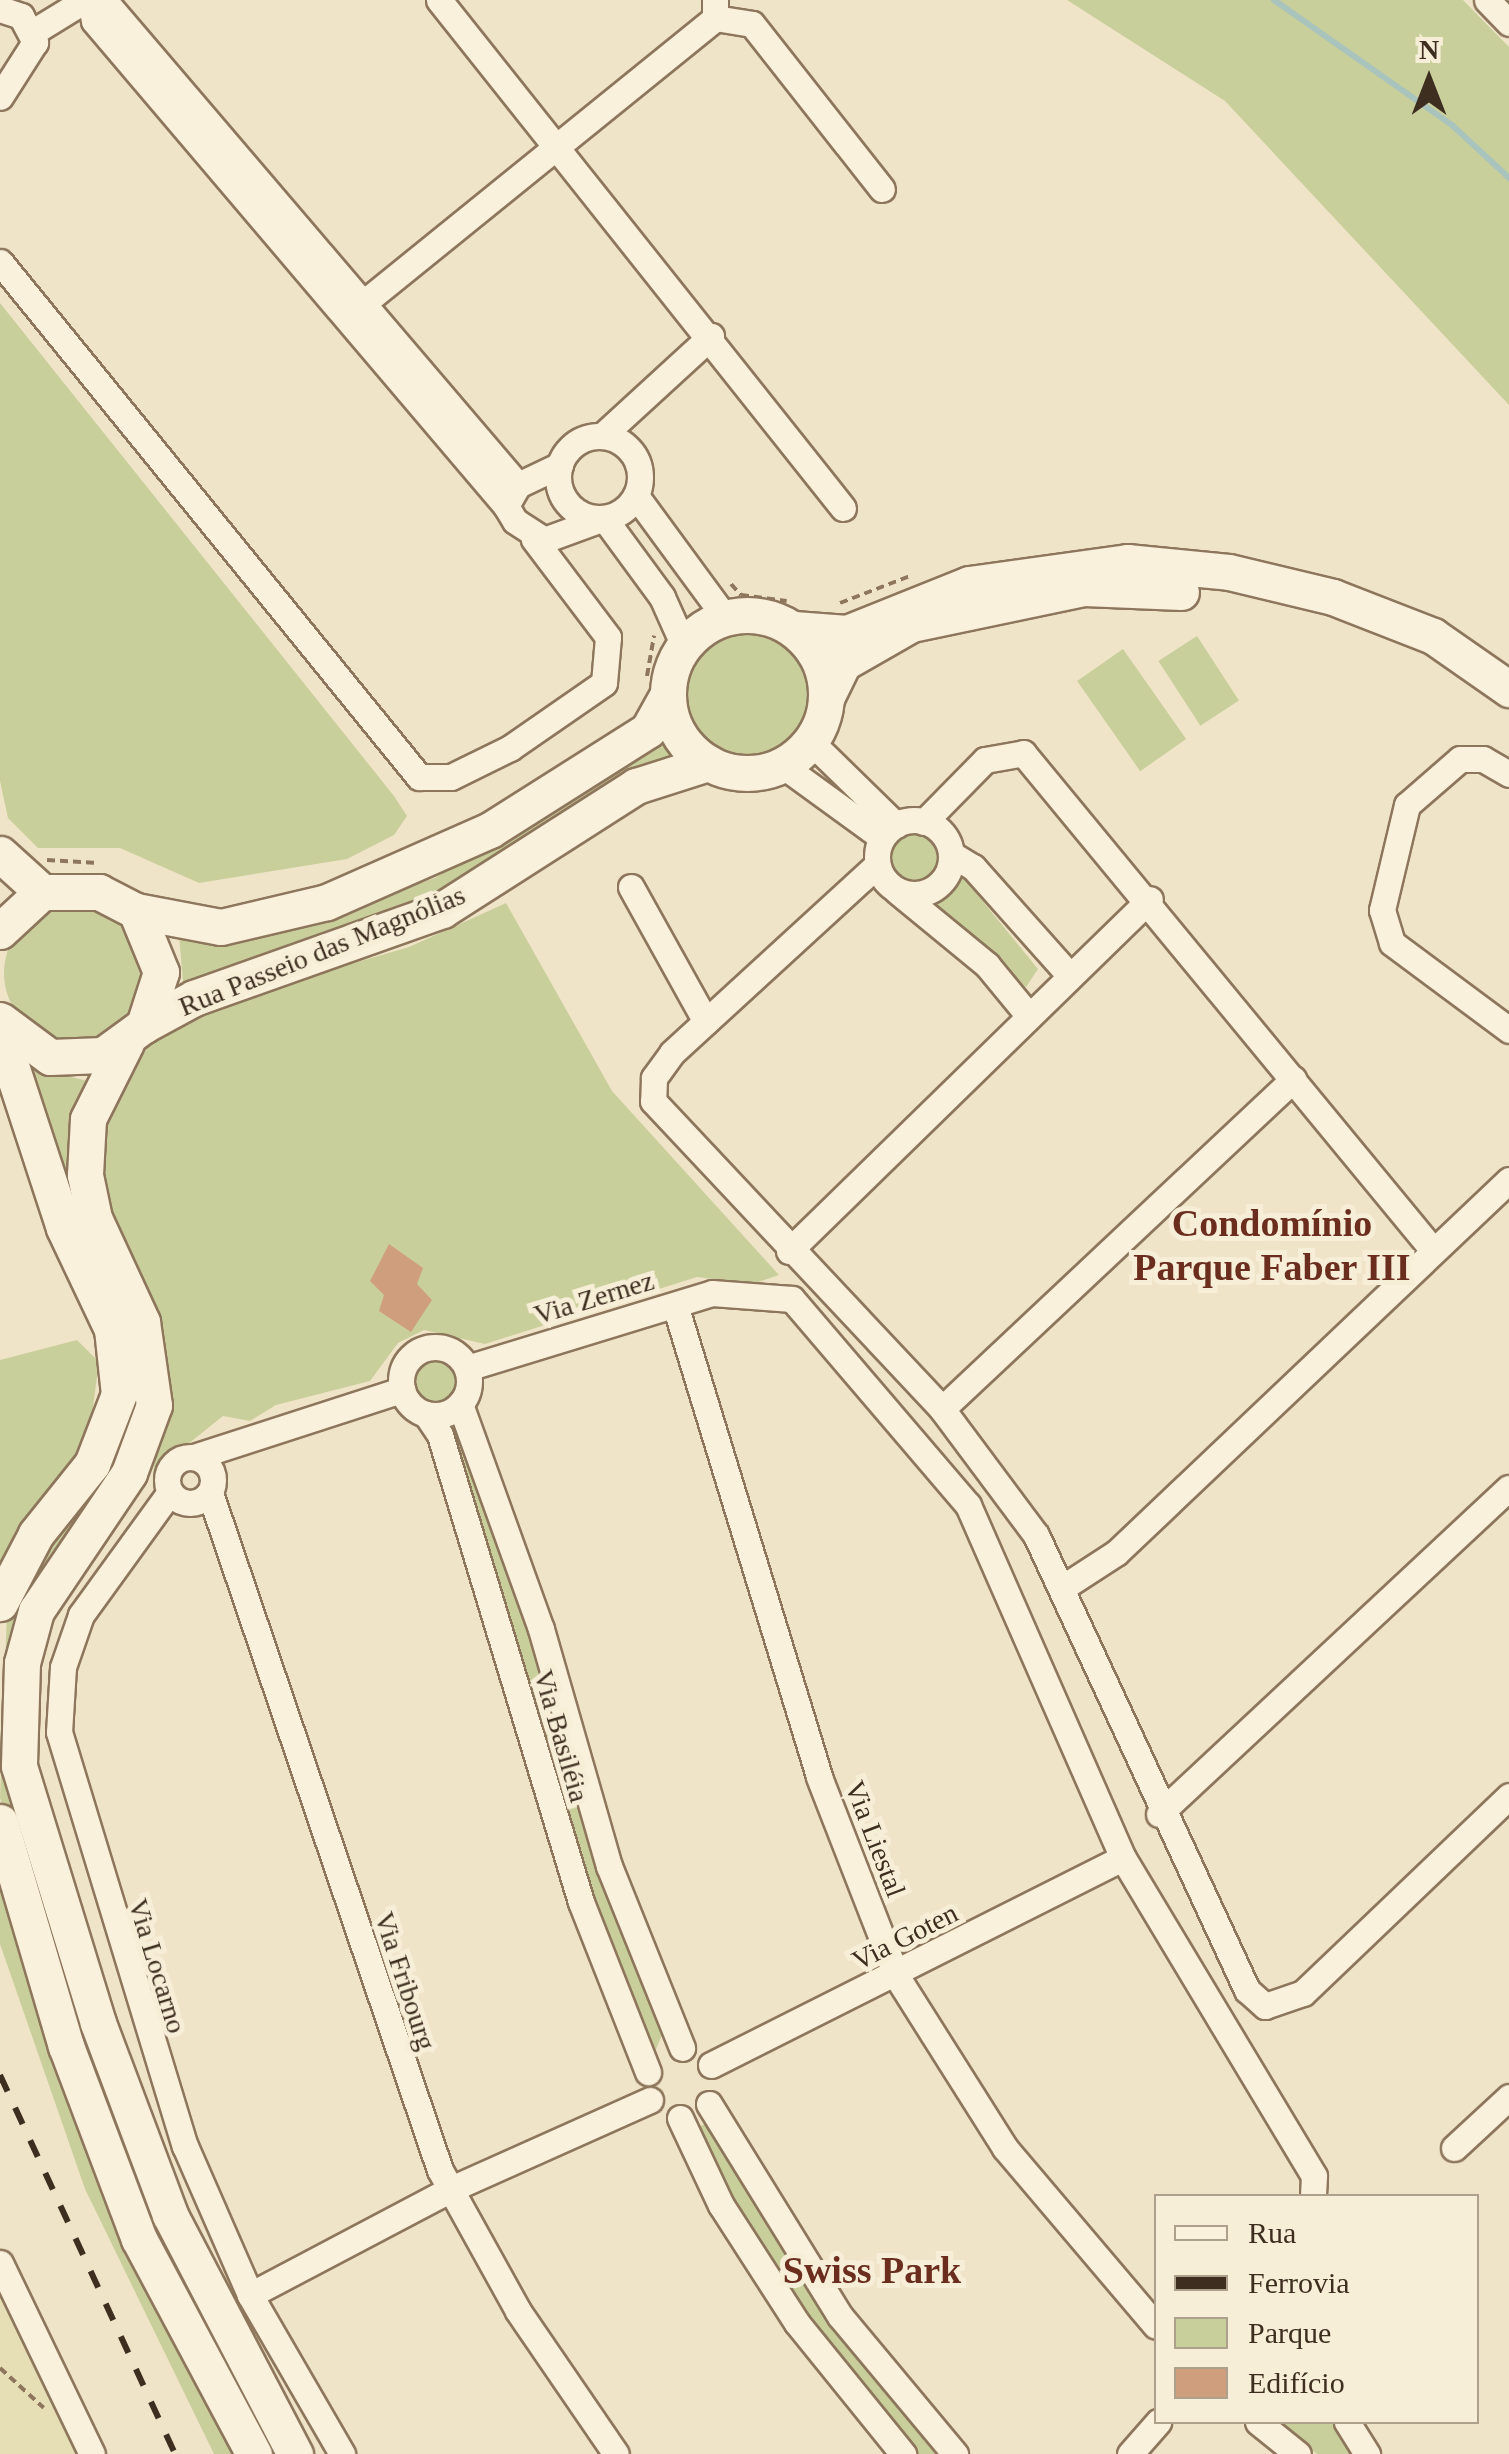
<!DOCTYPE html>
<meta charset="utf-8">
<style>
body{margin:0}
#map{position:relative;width:1509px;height:2454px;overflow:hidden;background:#f0e4c8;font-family:"Times New Roman",serif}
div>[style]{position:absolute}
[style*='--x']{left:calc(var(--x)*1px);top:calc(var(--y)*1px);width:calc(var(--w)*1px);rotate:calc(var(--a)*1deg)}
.farmland>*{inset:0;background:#e6deb5}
.green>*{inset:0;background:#c9cf9b;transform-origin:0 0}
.round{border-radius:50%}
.stream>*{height:6px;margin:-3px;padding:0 3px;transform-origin:3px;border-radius:3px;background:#a9c4bc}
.building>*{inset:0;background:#cf9f7d}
.path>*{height:4px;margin-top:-2px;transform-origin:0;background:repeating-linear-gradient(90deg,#8d765c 0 8px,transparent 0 13px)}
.roads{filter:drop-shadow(2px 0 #8d765c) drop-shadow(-2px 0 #8d765c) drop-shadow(0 2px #8d765c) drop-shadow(0 -2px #8d765c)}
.street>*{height:25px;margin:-12.5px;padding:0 12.5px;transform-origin:12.5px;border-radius:12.5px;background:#faf1dc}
.street>.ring{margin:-12.5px;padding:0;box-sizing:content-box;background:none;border:25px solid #faf1dc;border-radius:50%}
.secondary>*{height:35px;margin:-17.5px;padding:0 17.5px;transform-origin:17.5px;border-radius:17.5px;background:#faf1dc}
.secondary>.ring{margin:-17.5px;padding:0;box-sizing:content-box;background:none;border:35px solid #faf1dc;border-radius:50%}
.rail>*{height:6px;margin-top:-3px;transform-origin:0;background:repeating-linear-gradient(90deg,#3d2e20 0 18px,transparent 0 36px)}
span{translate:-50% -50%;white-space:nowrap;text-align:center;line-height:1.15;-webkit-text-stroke:10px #f7eed8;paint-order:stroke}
.street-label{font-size:28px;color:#3d2e20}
.district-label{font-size:38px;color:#6b2e1e;font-weight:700}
.legend{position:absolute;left:1154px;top:2194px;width:325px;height:230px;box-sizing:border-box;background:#f7eed8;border:2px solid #ada18e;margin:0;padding:12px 18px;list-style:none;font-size:30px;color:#3d2e20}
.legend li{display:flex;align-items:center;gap:20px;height:50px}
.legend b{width:50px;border:2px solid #ada18e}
.north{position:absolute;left:1379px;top:30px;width:100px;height:100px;-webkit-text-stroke:8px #f7eed8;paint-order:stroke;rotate:0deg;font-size:28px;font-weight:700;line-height:40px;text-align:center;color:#3d2e20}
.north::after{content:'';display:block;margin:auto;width:35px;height:45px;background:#3d2e20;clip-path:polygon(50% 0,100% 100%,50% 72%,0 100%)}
</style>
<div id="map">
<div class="farmland">
<div style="clip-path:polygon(0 2285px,81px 2454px,0 2454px)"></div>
</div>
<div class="green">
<div style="clip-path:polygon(1067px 0,1463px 0,1509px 47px,1509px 405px,1225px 101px)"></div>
<div style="clip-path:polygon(0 303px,394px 796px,407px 816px,394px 835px,347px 859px,199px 883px,120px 848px,38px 848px,8px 818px,0 781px)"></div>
<div class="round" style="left:678px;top:631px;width:132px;height:132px"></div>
<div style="left:1197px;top:636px;width:77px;height:46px;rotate:57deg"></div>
<div style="left:1123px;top:649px;width:110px;height:56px;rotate:55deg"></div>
<div style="clip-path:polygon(657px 740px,669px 742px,670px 760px,440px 900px,183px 982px,179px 935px,269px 935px,435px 878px)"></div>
<div class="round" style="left:884px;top:830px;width:56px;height:56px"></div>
<div style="clip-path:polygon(963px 877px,1038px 969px,1026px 987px,933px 906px)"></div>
<div style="clip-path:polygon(506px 903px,612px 1091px,779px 1275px,752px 1284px,697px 1277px,485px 1344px,424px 1330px,398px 1343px,370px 1381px,276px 1405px,250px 1421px,223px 1416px,153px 1472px,169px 1377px,158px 1317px,96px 1177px,106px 1092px,148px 1040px,207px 1006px,409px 947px)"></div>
<div class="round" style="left:4px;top:904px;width:138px;height:138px"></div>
<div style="clip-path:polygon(38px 1069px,92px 1082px,115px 1322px,28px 1073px)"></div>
<div style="clip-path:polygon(77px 1340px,99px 1362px,88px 1444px,0 1574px,0 1360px)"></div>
<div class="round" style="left:405px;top:1352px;width:56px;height:56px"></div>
<div style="clip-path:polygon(129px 1388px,143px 1405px,8px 1679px,199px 2315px,152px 2242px,0 1798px,7px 1613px)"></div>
<div style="clip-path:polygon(460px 1433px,469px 1433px,618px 1921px,664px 2030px,654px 2054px,602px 1937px,452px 1439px)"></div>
<div style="clip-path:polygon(0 1861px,130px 2244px,168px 2333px,242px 2454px,214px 2454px,85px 2189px,0 1944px)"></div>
<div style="clip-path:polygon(706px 2123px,804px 2278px,947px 2454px,907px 2454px,803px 2324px,732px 2206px,697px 2128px)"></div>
<div style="clip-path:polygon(1276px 2422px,1333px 2422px,1351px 2454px,1317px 2454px)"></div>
</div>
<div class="stream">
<div style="--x:1274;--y:0;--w:218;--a:35.1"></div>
<div style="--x:1452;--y:125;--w:78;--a:42.9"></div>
</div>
<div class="building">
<div style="clip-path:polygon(389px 1244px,423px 1268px,417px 1284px,432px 1300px,411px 1332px,379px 1311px,384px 1295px,370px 1281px)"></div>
</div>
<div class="path">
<div style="--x:731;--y:584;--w:15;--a:48"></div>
<div style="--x:741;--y:595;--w:46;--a:7.4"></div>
<div style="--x:840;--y:603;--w:75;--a:-21.1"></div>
<div style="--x:647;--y:676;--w:41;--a:-80.1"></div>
<div style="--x:47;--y:860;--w:51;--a:3.4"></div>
<div style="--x:0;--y:2368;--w:59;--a:42.3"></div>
</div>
<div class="roads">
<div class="street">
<div style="--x:90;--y:0;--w:21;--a:79"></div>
<div style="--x:94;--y:21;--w:636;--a:49.65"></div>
<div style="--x:104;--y:0;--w:638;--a:49.52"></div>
<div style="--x:439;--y:0;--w:649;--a:51.51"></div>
<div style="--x:1487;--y:0;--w:32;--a:46"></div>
<div style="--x:0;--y:9;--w:22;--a:18"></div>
<div style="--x:21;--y:16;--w:30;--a:62"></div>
<div style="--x:35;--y:42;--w:65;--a:122.5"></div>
<div style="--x:715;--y:18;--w:37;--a:9"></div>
<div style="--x:752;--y:24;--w:210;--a:51.8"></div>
<div style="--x:33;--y:32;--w:61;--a:-31.6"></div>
<div style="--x:0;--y:262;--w:664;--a:50.87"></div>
<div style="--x:419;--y:777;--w:32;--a:0"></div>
<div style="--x:451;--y:777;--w:66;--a:-26.2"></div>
<div style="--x:510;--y:748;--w:114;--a:-34.7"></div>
<div style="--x:604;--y:683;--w:46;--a:-85"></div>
<div style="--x:608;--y:637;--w:123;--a:-127.1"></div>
<div style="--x:366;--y:301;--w:449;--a:-39"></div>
<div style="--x:715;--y:18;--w:18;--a:-90"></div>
<div style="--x:602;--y:436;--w:148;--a:-42.5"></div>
<div class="ring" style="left:558px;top:436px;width:57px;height:57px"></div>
<div style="--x:560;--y:465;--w:47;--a:154.5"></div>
<div style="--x:518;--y:485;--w:24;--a:120"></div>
<div style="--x:506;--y:506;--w:17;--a:59"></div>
<div style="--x:515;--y:521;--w:35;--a:33"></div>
<div style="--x:544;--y:540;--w:64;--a:-20.1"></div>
<div style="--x:604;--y:518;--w:98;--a:53.7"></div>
<div style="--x:662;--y:597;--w:54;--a:65.8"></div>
<div style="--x:636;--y:496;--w:150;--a:53.7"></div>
<div style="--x:811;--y:742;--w:119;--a:44.3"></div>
<div style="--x:782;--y:765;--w:122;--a:36"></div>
<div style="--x:1509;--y:774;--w:30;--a:-150"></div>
<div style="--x:1483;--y:759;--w:23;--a:180"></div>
<div style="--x:1460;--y:759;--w:70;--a:139"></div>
<div style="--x:1407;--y:805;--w:108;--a:103.4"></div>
<div style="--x:1382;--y:910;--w:34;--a:73"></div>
<div style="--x:1392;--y:943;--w:146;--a:36.6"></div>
<div class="ring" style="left:877px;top:820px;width:49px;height:49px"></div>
<div style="--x:924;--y:822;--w:87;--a:-45.5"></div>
<div style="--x:985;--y:760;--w:39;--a:-10"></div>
<div style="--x:1023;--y:753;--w:643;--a:50.49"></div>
<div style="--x:951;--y:854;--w:26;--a:31"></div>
<div style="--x:973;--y:867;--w:146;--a:48.3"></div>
<div style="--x:877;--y:865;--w:278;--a:137.5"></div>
<div style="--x:672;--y:1053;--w:31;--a:126"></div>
<div style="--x:654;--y:1078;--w:23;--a:92"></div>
<div style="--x:653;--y:1101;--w:422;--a:46.8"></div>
<div style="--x:942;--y:1409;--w:157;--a:53.3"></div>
<div style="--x:1036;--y:1535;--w:502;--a:65.12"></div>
<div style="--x:1247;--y:1990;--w:24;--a:42"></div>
<div style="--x:1265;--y:2006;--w:40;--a:-18.9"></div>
<div style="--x:1303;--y:1993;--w:285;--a:-43.7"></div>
<div style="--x:631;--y:887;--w:154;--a:60.9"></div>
<div style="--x:897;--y:891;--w:117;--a:39.4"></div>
<div style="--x:987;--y:965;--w:66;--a:50.5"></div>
<div style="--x:789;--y:1251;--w:504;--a:-44.28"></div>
<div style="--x:675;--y:1305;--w:493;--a:73"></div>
<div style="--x:819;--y:1777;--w:215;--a:68.7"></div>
<div style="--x:897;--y:1977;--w:202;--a:57.7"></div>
<div style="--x:1005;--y:2148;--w:233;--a:49.7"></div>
<div class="ring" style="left:401px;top:1347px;width:43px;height:43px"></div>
<div style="--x:467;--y:1368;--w:256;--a:-17"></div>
<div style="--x:712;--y:1293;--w:80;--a:4.3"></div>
<div style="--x:792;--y:1299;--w:271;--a:49.5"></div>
<div style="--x:968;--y:1505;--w:386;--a:66.3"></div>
<div style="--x:1123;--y:1858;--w:371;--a:59"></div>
<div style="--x:1314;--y:2176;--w:20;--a:93"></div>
<div style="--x:460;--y:1404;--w:239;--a:70.2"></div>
<div style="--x:541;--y:1629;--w:247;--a:74"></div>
<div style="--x:609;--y:1866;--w:196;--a:68.1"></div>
<div style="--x:942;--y:1409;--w:482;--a:-43.2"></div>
<div style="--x:426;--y:1414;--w:25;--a:56"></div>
<div style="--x:440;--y:1435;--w:488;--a:73.2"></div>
<div style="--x:581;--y:1902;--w:183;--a:68.5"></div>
<div class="ring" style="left:167px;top:1457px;width:21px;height:21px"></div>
<div style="--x:194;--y:1457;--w:219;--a:-17.9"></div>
<div style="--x:170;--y:1492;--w:152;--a:125.9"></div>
<div style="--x:81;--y:1615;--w:55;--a:109.1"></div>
<div style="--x:63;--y:1667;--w:65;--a:93.5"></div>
<div style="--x:59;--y:1732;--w:433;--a:73.1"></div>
<div style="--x:185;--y:2146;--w:163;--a:66.4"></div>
<div style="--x:250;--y:2295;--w:184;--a:59.9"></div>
<div style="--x:210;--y:1493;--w:715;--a:71.24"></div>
<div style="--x:440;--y:2170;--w:161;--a:61"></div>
<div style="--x:518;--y:2311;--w:173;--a:55.6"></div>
<div style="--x:1065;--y:1586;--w:61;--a:-32.9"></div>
<div style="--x:1116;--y:1553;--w:542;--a:-43.5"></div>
<div style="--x:1159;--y:1814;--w:478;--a:-43"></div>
<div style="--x:711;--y:2065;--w:461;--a:-26.7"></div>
<div style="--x:709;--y:2104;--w:249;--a:58.3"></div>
<div style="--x:840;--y:2316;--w:180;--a:50.2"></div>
<div style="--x:680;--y:2118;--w:96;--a:64.8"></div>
<div style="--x:721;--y:2205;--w:140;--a:57.2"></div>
<div style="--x:797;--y:2323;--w:169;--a:51"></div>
<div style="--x:1454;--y:2148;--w:75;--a:-42.8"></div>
<div style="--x:0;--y:2263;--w:212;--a:64.3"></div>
<div style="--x:250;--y:2295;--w:227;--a:-27.8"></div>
<div style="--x:451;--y:2189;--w:218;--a:-24.1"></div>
<div style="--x:1258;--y:2422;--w:51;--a:38.7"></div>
<div style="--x:1347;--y:2422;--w:38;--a:58"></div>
<div style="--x:1130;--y:2454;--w:43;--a:-48.8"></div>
</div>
<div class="secondary">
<div class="ring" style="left:668px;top:615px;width:123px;height:123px"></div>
<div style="--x:794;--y:629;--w:53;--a:4.3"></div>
<div style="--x:847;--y:633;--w:131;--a:-21.9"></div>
<div style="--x:969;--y:584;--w:160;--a:-7.9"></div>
<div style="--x:1127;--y:562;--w:102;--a:5.6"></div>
<div style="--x:1229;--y:572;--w:107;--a:13.5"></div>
<div style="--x:1333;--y:597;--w:107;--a:21.3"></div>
<div style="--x:1433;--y:636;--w:93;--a:34.9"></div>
<div style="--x:827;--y:696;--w:37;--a:-64"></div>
<div style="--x:843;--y:663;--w:78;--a:-29.8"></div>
<div style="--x:911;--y:624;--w:177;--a:-11.8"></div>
<div style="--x:1084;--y:588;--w:97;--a:2.4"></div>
<div style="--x:0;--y:854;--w:57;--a:42.1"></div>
<div style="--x:136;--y:911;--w:86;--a:10.7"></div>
<div style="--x:221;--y:927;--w:109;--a:-13.3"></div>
<div style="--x:327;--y:902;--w:178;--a:-23.8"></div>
<div style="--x:490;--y:830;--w:187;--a:-32.3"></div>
<div style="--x:648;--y:730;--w:39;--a:-61"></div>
<div style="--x:0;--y:931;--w:57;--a:-42.9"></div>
<div style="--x:42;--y:892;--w:57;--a:0"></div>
<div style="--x:99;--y:892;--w:42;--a:27.2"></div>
<div style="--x:136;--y:911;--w:66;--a:67.7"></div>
<div style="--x:161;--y:972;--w:56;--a:107.8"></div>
<div style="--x:144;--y:1025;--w:51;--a:143.8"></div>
<div style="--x:103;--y:1055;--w:53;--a:177.8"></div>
<div style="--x:50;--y:1057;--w:62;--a:-143.5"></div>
<div style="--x:144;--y:1025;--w:57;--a:-28.4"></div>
<div style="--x:194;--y:998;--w:263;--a:-19.5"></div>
<div style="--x:442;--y:910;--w:230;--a:-32.6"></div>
<div style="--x:636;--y:786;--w:76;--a:-17.7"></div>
<div style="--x:0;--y:1032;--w:206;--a:71.9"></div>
<div style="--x:64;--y:1228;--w:112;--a:64.6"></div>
<div style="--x:112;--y:1329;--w:65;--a:83.9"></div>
<div style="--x:119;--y:1394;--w:75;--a:111.1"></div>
<div style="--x:92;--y:1464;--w:90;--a:128.7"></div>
<div style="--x:36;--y:1534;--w:78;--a:117.6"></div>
<div style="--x:126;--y:1043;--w:85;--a:116.6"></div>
<div style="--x:88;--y:1119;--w:56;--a:93.1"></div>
<div style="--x:85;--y:1175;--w:44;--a:78.2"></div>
<div style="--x:94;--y:1218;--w:115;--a:65.2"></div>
<div style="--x:142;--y:1322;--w:84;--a:81.8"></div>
<div style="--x:154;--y:1405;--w:72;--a:110.2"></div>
<div style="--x:129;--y:1473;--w:166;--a:124"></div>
<div style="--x:36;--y:1611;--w:54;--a:105.1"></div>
<div style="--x:22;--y:1663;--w:103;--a:91.7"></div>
<div style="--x:19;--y:1766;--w:269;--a:72.9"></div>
<div style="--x:98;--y:2023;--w:205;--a:69.4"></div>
<div style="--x:170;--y:2215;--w:270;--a:62.4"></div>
<div style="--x:0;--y:1822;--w:234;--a:73.6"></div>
<div style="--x:66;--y:2046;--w:206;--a:69.3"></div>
<div style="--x:139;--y:2239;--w:244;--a:61.9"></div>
</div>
</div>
<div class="rail">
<div style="--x:0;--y:2075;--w:417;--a:65.2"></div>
</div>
<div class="street-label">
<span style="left:322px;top:951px;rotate:-22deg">Rua Passeio das Magnólias</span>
<span style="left:594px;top:1298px;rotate:-17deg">Via Zernez</span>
<span style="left:561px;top:1736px;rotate:74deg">Via Basiléia</span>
<span style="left:875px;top:1839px;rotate:69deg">Via Liestal</span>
<span style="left:905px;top:1937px;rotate:-27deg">Via Goten</span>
<span style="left:157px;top:1966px;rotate:73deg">Via Locarno</span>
<span style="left:405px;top:1981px;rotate:72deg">Via Fribourg</span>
</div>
<div class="district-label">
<span style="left:1272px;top:1246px">Condomínio<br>Parque Faber III</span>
<span style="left:872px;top:2271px">Swiss Park</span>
</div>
<ul class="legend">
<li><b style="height:12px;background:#faf1dc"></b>Rua</li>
<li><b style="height:12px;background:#3d2e20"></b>Ferrovia</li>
<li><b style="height:28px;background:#c9cf9b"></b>Parque</li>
<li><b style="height:28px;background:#cf9f7d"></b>Edifício</li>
</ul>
<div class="north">N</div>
</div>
